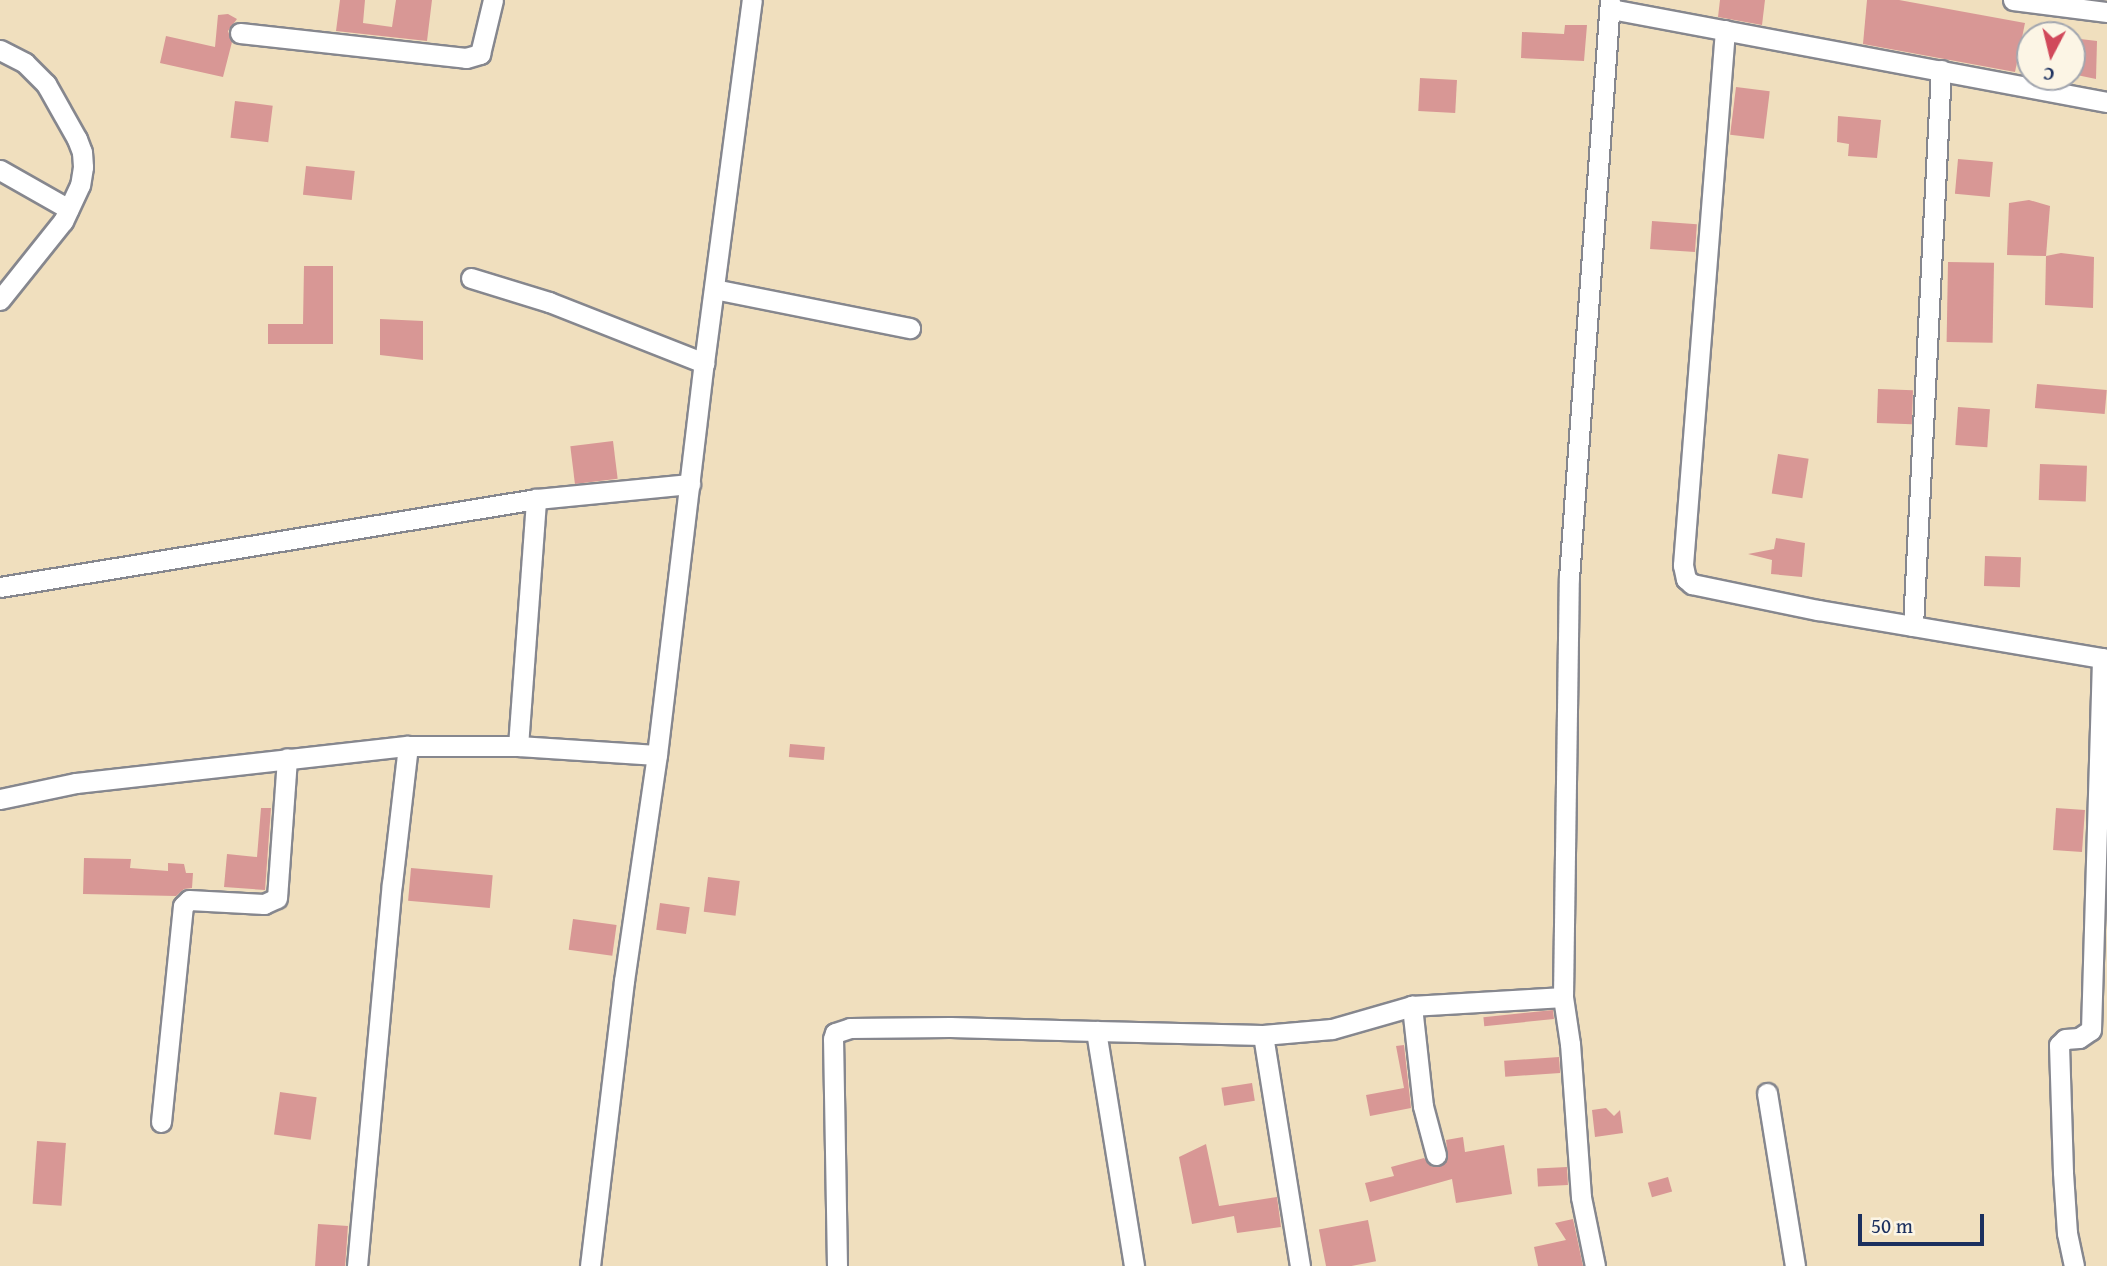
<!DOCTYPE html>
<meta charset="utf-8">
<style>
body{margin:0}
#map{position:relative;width:2107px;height:1266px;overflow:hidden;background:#f0dfbe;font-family:"Gentium Book Plus",serif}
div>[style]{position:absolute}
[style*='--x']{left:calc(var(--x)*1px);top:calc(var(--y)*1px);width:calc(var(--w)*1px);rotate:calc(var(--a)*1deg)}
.building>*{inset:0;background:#d89795;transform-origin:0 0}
.roads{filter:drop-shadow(2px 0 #86878e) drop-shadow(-2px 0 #86878e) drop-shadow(0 2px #86878e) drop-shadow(0 -2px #86878e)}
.minor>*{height:19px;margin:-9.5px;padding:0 9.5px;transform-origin:9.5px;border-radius:9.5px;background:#fff}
span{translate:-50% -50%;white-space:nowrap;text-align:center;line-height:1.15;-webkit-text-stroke:7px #fcf5e5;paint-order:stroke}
.north{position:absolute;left:2016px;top:21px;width:70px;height:70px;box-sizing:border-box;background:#fcf5e5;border:2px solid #a2a6af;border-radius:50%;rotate:187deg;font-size:19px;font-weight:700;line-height:28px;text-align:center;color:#1b2f5e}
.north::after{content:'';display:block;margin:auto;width:24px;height:32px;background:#d1495b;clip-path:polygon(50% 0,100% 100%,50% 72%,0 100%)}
.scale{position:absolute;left:1858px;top:1214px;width:126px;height:32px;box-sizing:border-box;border:4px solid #1b2f5e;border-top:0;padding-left:9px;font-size:21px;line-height:24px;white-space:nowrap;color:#1b2f5e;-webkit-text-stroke:5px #fcf5e5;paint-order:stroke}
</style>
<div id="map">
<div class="building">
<div style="clip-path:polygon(340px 0,365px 0,363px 23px,392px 27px,396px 0,432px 0,427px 41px,336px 31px)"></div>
<div style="clip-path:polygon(1720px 0,1765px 0,1762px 25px,1718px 17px)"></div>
<div style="clip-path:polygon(1867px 0,1899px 0,2025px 23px,2015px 72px,1863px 44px)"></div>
<div style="clip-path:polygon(228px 14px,237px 19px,228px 31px,232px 42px,223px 77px,160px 63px,166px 36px,215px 47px,218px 15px)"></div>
<div style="clip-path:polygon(1565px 25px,1587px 25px,1584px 61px,1521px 58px,1522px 32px,1564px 34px)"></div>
<div style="clip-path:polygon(2072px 38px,2097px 41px,2096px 79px,2072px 74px)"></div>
<div style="left:1420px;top:78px;width:37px;height:33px;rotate:3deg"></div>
<div style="left:1736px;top:87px;width:34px;height:48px;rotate:7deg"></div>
<div style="left:235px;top:101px;width:38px;height:37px;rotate:7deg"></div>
<div style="clip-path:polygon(1838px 116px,1881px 120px,1877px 158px,1848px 156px,1849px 144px,1837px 142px)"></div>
<div style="left:1958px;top:159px;width:35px;height:35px;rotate:5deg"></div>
<div style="left:306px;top:166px;width:49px;height:29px;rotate:6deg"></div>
<div style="clip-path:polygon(2029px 200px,2050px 206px,2046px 256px,2007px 255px,2009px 203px)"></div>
<div style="left:1652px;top:221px;width:45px;height:28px;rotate:4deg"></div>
<div style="clip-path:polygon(2061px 253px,2094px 257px,2093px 308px,2045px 305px,2046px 256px)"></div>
<div style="left:1948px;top:262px;width:46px;height:80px;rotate:1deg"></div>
<div style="clip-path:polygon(304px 266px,333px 266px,333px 344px,268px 344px,268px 324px,303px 324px)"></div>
<div style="clip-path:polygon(380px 319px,423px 321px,423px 360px,380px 355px)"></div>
<div style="left:2037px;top:384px;width:70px;height:24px;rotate:5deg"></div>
<div style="left:1878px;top:389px;width:35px;height:34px;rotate:2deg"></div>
<div style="left:1958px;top:407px;width:32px;height:38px;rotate:4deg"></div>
<div style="left:613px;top:441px;width:38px;height:43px;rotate:83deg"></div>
<div style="left:1778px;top:454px;width:31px;height:40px;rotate:9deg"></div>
<div style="left:2040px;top:464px;width:47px;height:36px;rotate:2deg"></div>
<div style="clip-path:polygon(1776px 538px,1805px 543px,1802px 577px,1771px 574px,1772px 560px,1748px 554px,1774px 549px)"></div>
<div style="left:1985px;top:556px;width:36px;height:30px;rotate:2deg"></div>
<div style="left:790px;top:744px;width:35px;height:13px;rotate:5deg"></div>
<div style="clip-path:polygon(261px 808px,271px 808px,265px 890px,224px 887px,227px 854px,257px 857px)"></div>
<div style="left:2056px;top:808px;width:29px;height:42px;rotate:4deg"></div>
<div style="clip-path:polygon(84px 858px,131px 859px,130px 868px,168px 871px,168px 863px,184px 864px,186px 873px,193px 873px,192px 888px,184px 889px,176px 896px,83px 894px)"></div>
<div style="left:411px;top:868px;width:82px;height:33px;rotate:5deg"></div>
<div style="left:708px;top:877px;width:32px;height:35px;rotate:7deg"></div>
<div style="left:660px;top:903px;width:30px;height:27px;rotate:8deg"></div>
<div style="left:573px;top:919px;width:44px;height:31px;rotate:8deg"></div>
<div style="left:1553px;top:1010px;width:9px;height:70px;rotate:84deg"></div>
<div style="clip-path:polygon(1404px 1045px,1411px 1108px,1370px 1116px,1366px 1095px,1404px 1088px,1396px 1046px)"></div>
<div style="left:1559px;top:1057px;width:16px;height:55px;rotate:86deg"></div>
<div style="left:1252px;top:1083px;width:18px;height:31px;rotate:81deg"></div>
<div style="left:280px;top:1092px;width:37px;height:43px;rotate:8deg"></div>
<div style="clip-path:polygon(1606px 1108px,1614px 1116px,1620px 1110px,1623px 1133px,1595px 1137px,1592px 1110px)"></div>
<div style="clip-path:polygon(1463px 1137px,1465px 1152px,1504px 1145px,1512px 1194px,1456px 1203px,1452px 1179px,1370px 1202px,1365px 1183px,1394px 1176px,1391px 1167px,1424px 1158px,1432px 1167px,1440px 1167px,1448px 1158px,1446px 1140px)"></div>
<div style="left:37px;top:1141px;width:29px;height:63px;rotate:4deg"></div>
<div style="clip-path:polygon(1206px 1144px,1219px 1206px,1277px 1197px,1281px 1227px,1237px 1233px,1234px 1216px,1192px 1224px,1179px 1157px)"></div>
<div style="left:1567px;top:1167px;width:18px;height:30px;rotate:87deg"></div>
<div style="left:1668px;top:1177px;width:15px;height:21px;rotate:74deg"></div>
<div style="clip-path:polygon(1573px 1219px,1583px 1266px,1538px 1266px,1534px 1247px,1566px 1240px,1555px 1223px)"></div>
<div style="left:1368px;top:1220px;width:42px;height:50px;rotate:79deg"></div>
<div style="left:318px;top:1224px;width:30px;height:42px;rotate:4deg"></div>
</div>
<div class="roads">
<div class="minor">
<div style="--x:2013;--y:0;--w:95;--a:7.3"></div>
<div style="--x:1611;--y:9;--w:505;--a:10.62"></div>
<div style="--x:1725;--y:30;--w:537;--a:94.49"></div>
<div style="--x:1683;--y:565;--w:14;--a:78"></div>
<div style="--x:1686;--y:579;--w:8;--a:40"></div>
<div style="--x:1692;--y:584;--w:129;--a:11.7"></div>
<div style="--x:1818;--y:610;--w:288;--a:9.6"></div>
<div style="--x:240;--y:33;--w:227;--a:6.3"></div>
<div style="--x:466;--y:58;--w:15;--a:-16"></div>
<div style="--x:480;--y:54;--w:56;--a:-76.5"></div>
<div style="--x:0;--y:50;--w:28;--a:27"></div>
<div style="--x:25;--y:63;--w:30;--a:45"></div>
<div style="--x:46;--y:84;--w:63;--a:60.6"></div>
<div style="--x:77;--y:139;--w:14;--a:69"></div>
<div style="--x:82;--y:152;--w:15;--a:86"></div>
<div style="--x:83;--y:167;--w:18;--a:99"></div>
<div style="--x:80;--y:185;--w:40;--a:115"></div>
<div style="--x:63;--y:221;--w:101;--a:128.6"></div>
<div style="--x:0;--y:170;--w:79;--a:29.5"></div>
<div style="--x:471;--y:278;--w:82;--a:17.1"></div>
<div style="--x:549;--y:302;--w:167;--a:21.5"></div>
<div style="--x:714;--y:289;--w:200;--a:11.3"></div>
<div style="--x:0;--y:587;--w:543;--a:-9.32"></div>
<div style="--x:536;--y:499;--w:155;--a:-5.6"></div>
<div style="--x:1913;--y:626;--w:557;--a:-87.12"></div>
<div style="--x:518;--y:746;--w:248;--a:-85.8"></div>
<div style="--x:0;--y:799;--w:78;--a:-11.9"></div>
<div style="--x:76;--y:783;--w:334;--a:-6.4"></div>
<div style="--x:408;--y:746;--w:110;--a:0"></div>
<div style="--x:518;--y:746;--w:139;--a:3.7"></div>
<div style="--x:1096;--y:1031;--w:167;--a:1.4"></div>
<div style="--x:1263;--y:1035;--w:234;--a:80.9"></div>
<div style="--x:1263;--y:1035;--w:69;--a:-5"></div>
<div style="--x:1332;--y:1029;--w:83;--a:-16"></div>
<div style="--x:1767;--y:1093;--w:175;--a:80.8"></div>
<div style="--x:161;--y:1122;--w:217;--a:-84.2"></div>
<div style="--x:183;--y:906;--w:8;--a:-45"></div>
<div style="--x:189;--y:900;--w:75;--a:3.1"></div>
<div style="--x:264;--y:904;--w:14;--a:-25"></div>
<div style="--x:277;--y:898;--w:140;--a:-85.9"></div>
<div style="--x:1436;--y:1155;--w:51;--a:-104.9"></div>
<div style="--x:1423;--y:1106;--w:101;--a:-96.3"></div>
<div style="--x:1412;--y:1006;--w:151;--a:-3.4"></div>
<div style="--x:357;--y:1266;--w:384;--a:-84.8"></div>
<div style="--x:392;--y:884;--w:139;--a:-83.4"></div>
<div style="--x:590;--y:1266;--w:287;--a:-83.2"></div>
<div style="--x:624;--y:981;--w:228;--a:-81.7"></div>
<div style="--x:657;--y:755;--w:395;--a:-83.2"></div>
<div style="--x:704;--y:363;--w:366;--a:-82.5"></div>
<div style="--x:837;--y:1266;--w:227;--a:-91"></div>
<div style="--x:833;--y:1039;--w:6;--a:-72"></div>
<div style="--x:835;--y:1033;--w:16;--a:-18"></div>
<div style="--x:850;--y:1028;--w:100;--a:-0.6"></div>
<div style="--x:950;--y:1027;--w:146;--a:1.6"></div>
<div style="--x:1096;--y:1031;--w:238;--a:80.8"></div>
<div style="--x:1595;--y:1266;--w:70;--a:-101.5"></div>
<div style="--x:1581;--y:1197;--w:153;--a:-94.1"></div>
<div style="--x:1570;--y:1044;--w:48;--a:-98.5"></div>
<div style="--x:1563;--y:997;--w:419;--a:-89.2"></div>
<div style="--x:1569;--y:578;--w:579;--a:-85.94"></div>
<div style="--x:2074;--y:1266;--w:34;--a:-102"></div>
<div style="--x:2067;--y:1233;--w:61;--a:-93.8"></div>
<div style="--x:2063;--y:1172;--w:127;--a:-91.8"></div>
<div style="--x:2059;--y:1045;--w:8;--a:-45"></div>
<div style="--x:2065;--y:1039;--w:14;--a:-4"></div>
<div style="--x:2079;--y:1038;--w:14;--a:-34"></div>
<div style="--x:2091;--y:1030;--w:372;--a:-88.3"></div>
<div style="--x:2102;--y:658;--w:5;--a:11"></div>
</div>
</div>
<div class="north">С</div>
<div class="scale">50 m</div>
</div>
